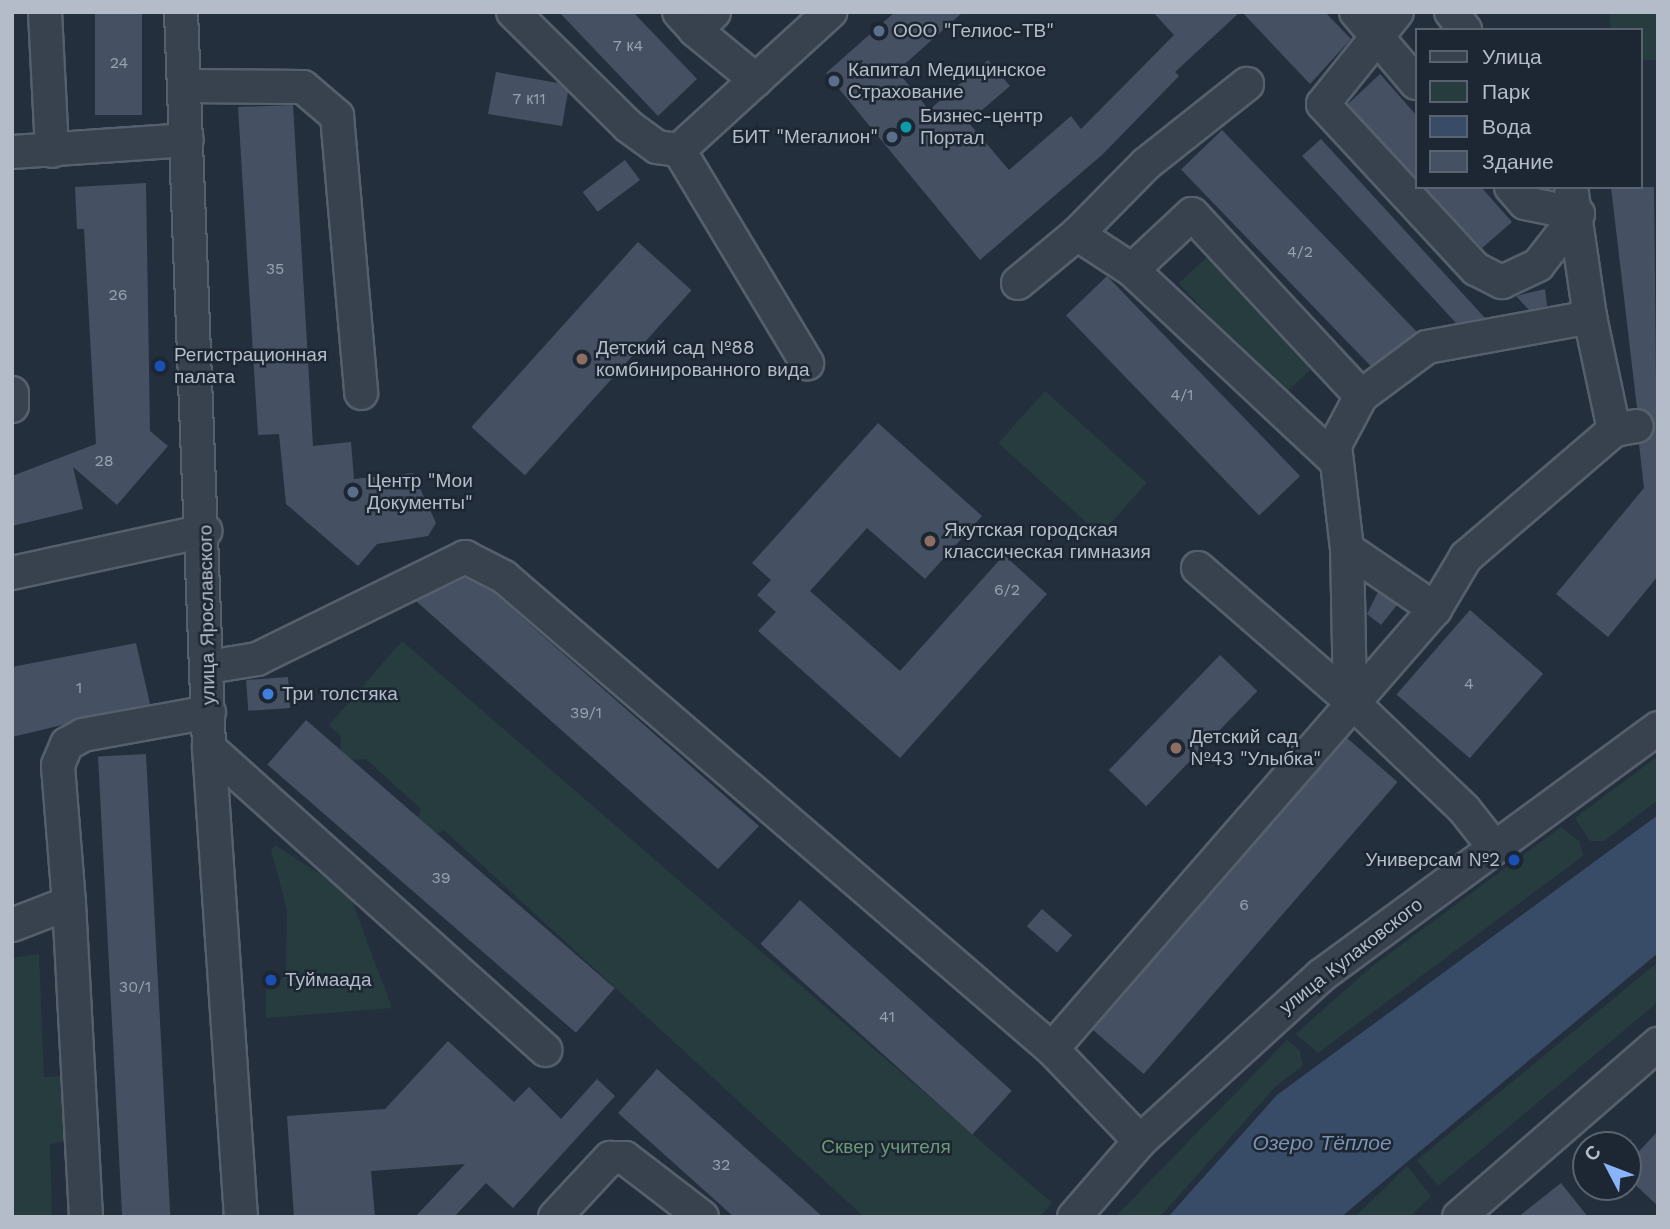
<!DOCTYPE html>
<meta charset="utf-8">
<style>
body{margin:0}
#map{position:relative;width:1670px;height:1229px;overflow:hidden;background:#242f3e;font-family:"Work Sans",sans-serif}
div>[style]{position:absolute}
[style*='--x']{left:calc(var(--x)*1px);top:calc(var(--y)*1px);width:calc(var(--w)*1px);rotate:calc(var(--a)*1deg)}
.green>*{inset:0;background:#263c3f;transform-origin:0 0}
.water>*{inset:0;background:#394c67}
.building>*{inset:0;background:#455162;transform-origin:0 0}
.roads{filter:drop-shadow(2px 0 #565f6c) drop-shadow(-2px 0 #565f6c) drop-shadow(0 2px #565f6c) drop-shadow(0 -2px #565f6c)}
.minor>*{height:32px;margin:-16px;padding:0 16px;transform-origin:16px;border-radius:16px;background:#38414e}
.dots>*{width:19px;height:19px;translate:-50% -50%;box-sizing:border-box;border:4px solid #1d2633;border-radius:50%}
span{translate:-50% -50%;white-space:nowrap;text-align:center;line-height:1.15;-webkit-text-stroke:5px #1d2633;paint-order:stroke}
.number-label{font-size:16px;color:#98a1af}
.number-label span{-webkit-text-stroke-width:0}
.poi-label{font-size:19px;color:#b4bcc9}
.left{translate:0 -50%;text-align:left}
.right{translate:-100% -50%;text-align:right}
.street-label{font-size:19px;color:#b4bcc9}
.park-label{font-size:19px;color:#6b9a76}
.water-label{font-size:21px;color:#7c92b1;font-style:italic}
.frame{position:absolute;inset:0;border:14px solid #b4bcc9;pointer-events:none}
.legend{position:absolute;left:1415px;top:28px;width:228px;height:161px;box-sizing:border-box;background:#1d2633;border:2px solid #59626f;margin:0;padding:9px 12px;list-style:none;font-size:21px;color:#b4bcc9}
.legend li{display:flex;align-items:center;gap:14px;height:35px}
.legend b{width:35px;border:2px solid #59626f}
.north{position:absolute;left:1572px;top:1131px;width:70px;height:70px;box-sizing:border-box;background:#1d2633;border:2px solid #59626f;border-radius:50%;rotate:312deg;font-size:19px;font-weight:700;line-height:28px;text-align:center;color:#b4bcc9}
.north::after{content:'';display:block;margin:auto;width:24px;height:32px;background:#8ab4f8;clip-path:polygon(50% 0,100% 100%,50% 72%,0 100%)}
</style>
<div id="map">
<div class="green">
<div style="clip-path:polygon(1609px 12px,1658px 12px,1658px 60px,1640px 60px,1640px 30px,1611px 30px)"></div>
<div style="left:1208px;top:256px;width:153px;height:40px;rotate:47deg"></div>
<div style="left:1045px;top:391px;width:137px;height:70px;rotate:42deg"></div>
<div style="clip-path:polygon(402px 641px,1052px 1203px,1040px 1217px,864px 1217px,444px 830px,434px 835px,416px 822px,421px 809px,366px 759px,350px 760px,341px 752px,341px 736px,329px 725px)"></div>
<div style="clip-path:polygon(1658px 756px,1658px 800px,1604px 841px,1590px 841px,1575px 818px)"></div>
<div style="clip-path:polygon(1561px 827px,1580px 842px,1583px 856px,1318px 1053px,1296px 1034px,1370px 968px)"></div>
<div style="clip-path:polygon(275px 845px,349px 893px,392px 1008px,266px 1018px,266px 981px,282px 979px,286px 970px,287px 910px,271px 850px)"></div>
<div style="clip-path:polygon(39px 954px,44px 1077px,64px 1076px,68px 1141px,50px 1144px,52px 1217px,12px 1217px,12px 958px)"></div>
<div style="clip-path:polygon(1658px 962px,1658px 1002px,1438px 1186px,1417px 1160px)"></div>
<div style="clip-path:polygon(1287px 1040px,1300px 1051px,1303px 1066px,1276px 1086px,1160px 1217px,1115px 1217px)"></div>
<div style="clip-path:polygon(1407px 1166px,1431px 1196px,1410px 1217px,1355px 1217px)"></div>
</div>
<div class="water">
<div style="clip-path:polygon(1658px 815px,1658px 953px,1341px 1217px,1168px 1217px,1277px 1095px)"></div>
</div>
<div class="building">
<div style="left:95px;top:12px;width:47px;height:103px"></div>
<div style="clip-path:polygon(559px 12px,633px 12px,697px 79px,658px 116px)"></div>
<div style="clip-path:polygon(895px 12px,963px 12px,897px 71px,929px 110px,988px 60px,1010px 86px,968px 122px,1009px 170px,1071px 116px,1081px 129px,1174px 35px,1153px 12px,1240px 12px,1175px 72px,1179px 76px,1103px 154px,980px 260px,826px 73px)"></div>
<div style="clip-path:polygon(1242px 12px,1325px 12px,1351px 39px,1310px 84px)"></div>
<div style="clip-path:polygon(496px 72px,558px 83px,568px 92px,562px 126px,488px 114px)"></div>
<div style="clip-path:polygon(1380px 74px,1416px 115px,1416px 178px,1348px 104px)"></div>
<div style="clip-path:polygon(293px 105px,313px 446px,351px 442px,354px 479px,413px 473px,436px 523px,428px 536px,377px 544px,358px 566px,286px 504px,279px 434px,258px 435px,238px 107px)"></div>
<div style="left:1222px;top:130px;width:280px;height:57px;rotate:46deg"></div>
<div style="clip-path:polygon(1321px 139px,1442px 271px,1485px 318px,1456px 323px,1302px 156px)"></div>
<div style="left:625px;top:160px;width:25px;height:53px;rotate:53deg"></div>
<div style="clip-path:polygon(146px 183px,150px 431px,168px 446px,117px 505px,73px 467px,83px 509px,12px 526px,12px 476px,96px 444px,84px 229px,77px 229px,75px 187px)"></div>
<div style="clip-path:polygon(1425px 187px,1481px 187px,1512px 222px,1482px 248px)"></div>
<div style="clip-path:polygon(1611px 187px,1654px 187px,1658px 576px,1608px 637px,1556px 594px,1644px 488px,1639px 444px,1654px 432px,1651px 415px,1637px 408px)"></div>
<div style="left:638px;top:242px;width:72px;height:249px;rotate:42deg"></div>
<div style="left:1107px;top:276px;width:278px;height:57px;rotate:46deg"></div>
<div style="clip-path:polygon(1545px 289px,1547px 306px,1529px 310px,1516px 296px)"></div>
<div style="clip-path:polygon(878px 423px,982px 516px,925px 579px,867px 528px,810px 591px,900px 671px,1004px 555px,1047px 594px,900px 758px,758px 631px,776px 612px,757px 595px,771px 580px,752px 563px)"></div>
<div style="clip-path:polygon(465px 578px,493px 592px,759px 826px,718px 869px,416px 601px)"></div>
<div style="clip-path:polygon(1378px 592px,1397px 605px,1381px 625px,1367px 614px)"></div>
<div style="left:1470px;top:610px;width:97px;height:112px;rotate:41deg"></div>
<div style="clip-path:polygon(136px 643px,150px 704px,12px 737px,12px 667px)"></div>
<div style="left:1220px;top:655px;width:52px;height:160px;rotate:44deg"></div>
<div style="left:288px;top:677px;width:31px;height:42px;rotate:86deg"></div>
<div style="left:306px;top:720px;width:409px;height:59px;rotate:41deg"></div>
<div style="left:1347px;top:738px;width:67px;height:387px;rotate:41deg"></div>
<div style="left:146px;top:754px;width:464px;height:48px;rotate:87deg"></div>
<div style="left:800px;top:900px;width:285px;height:59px;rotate:42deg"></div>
<div style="left:1042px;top:909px;width:40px;height:23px;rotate:41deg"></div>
<div style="clip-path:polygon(448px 1041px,514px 1102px,529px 1087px,561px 1119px,597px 1079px,615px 1096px,513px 1208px,486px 1183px,454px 1217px,415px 1217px,465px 1164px,371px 1171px,375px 1217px,294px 1217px,287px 1116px,385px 1109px)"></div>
<div style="clip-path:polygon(657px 1069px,823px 1217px,734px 1217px,618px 1113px)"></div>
<div style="clip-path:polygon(1658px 1131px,1658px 1206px,1628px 1178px,1628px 1163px)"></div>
<div style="clip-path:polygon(1561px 1183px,1588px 1217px,1518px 1217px)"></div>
</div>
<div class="roads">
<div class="minor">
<div style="--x:45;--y:12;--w:139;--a:87.1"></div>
<div style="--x:181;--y:12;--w:737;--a:87.82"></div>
<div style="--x:209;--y:748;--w:470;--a:86.1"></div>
<div style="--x:513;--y:12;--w:162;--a:44.7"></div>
<div style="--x:628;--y:126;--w:36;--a:36"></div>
<div style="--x:657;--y:147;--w:22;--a:8"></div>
<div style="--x:679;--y:12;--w:24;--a:48"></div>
<div style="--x:695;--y:30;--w:26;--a:-43"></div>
<div style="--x:1356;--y:12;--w:93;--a:49.8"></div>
<div style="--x:1397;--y:12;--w:118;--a:128.8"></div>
<div style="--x:1323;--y:104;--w:225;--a:47.2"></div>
<div style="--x:1476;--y:269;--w:29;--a:27"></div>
<div style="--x:1502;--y:282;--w:40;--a:-25"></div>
<div style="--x:1538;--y:265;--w:65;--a:-51.9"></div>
<div style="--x:1451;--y:12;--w:23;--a:52"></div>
<div style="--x:695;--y:30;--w:79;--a:39.3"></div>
<div style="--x:185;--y:86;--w:118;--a:0.5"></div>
<div style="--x:303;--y:87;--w:45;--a:40.5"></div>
<div style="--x:337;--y:116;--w:278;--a:85"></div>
<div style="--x:679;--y:150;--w:249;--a:59"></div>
<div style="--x:679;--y:150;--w:205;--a:-42.4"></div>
<div style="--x:12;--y:152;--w:175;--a:-3.9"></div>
<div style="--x:1511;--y:187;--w:21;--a:49"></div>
<div style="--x:1525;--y:203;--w:54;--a:11.7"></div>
<div style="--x:1077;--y:234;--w:98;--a:-45.4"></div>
<div style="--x:1146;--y:164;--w:129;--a:-38.4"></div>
<div style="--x:1132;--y:270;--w:82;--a:-43"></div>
<div style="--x:1192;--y:214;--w:248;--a:47.1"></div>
<div style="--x:1018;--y:283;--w:77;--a:-39.7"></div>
<div style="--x:1077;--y:234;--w:66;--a:33.2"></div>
<div style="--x:1132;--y:270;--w:278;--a:43.1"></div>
<div style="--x:1590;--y:317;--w:116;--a:78"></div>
<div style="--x:12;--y:393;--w:13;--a:90"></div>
<div style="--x:1347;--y:549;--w:107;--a:34.3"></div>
<div style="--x:1198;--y:568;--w:201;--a:41"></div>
<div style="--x:12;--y:573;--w:198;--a:-12.3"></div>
<div style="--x:208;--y:667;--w:50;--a:-9.3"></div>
<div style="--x:257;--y:659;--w:232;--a:-26.1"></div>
<div style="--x:465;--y:557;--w:44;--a:27.1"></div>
<div style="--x:504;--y:577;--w:723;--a:40.74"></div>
<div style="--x:1052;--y:1049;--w:583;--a:-48.96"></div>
<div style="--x:1435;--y:609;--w:61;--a:-59.2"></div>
<div style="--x:1466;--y:557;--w:195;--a:-40.6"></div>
<div style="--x:1614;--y:430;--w:23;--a:-10"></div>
<div style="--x:209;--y:748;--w:452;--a:41.9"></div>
<div style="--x:1494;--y:847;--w:48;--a:-128.3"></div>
<div style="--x:1464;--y:809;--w:158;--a:-136.3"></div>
<div style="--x:1350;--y:700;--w:151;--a:-91.1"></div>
<div style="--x:1347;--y:549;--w:105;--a:-96.6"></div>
<div style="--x:1335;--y:445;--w:55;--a:-62"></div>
<div style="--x:1361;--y:396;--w:82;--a:-36.6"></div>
<div style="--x:1427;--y:347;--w:166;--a:-10.4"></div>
<div style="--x:1590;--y:317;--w:131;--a:-98.3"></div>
<div style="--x:69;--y:903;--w:314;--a:86.9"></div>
<div style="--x:12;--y:925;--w:61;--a:-21.1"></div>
<div style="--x:69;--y:903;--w:138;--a:-94.6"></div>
<div style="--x:58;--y:765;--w:23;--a:-67"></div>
<div style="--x:67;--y:744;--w:18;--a:-29"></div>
<div style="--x:83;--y:735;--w:128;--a:-10.3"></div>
<div style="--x:1052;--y:1049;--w:127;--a:46.3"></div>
<div style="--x:555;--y:1217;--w:81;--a:-47"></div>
<div style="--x:610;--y:1158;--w:15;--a:0"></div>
<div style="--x:625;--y:1158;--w:97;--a:37.5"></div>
<div style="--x:1074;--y:1217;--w:101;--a:-49"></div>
<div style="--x:1140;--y:1141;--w:246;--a:-42.4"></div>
<div style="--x:1322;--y:975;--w:417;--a:-36.3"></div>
<div style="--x:1459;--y:1217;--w:264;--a:-41"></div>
</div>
</div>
<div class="dots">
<div style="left:879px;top:31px;background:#5c6f8a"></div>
<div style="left:834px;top:81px;background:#5c6f8a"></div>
<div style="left:906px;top:127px;background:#0f9aa8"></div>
<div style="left:892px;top:137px;background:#5c6f8a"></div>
<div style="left:582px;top:359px;background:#8d6e63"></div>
<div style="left:160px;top:366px;background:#1a4fb4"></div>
<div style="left:353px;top:492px;background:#5c6f8a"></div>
<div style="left:930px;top:541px;background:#8d6e63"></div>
<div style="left:268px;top:694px;background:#3f7fe0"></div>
<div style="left:1176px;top:748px;background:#8d6e63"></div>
<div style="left:1514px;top:860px;background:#1a4fb4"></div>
<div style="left:271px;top:980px;background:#1a4fb4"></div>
</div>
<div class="number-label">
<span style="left:628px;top:46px">7 к4</span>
<span style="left:119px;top:63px">24</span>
<span style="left:529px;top:99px">7 к11</span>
<span style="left:1300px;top:252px">4/2</span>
<span style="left:275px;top:269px">35</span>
<span style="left:118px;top:295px">26</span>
<span style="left:1182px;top:395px">4/1</span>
<span style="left:104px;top:461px">28</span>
<span style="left:1007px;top:590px">6/2</span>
<span style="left:1469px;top:684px">4</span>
<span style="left:79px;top:688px">1</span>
<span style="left:586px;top:713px">39/1</span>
<span style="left:441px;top:878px">39</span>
<span style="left:1244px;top:905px">6</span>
<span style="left:135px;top:987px">30/1</span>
<span style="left:887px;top:1017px">41</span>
<span style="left:721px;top:1165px">32</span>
</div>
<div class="poi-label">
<span class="left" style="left:893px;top:31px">ООО "Гелиос-ТВ"</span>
<span class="left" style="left:848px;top:81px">Капитал Медицинское<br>Страхование</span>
<span class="left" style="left:920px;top:127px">Бизнес-центр<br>Портал</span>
<span class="right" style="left:878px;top:137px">БИТ "Мегалион"</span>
<span class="left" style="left:596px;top:359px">Детский сад №88<br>комбинированного вида</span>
<span class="left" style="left:174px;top:366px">Регистрационная<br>палата</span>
<span class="left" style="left:367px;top:492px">Центр "Мои<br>Документы"</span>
<span class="left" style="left:944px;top:541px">Якутская городская<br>классическая гимназия</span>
<span class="left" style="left:282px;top:694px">Три толстяка</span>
<span class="left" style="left:1190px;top:748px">Детский сад<br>№43 "Улыбка"</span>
<span class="right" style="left:1500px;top:860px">Универсам №2</span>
<span class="left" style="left:285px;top:980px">Туймаада</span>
</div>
<div class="street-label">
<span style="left:207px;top:615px;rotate:-91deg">улица Ярославского</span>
<span style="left:1351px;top:956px;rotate:-38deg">улица Кулаковского</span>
</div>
<div class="park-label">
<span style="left:886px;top:1147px">Сквер учителя</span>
</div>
<div class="water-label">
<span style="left:1322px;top:1143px">Озеро Тёплое</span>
</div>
<div class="frame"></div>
<ul class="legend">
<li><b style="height:9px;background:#38414e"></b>Улица</li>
<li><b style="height:19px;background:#263c3f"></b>Парк</li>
<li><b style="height:19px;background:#394c67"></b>Вода</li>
<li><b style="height:19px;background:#455162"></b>Здание</li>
</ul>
<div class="north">С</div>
</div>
